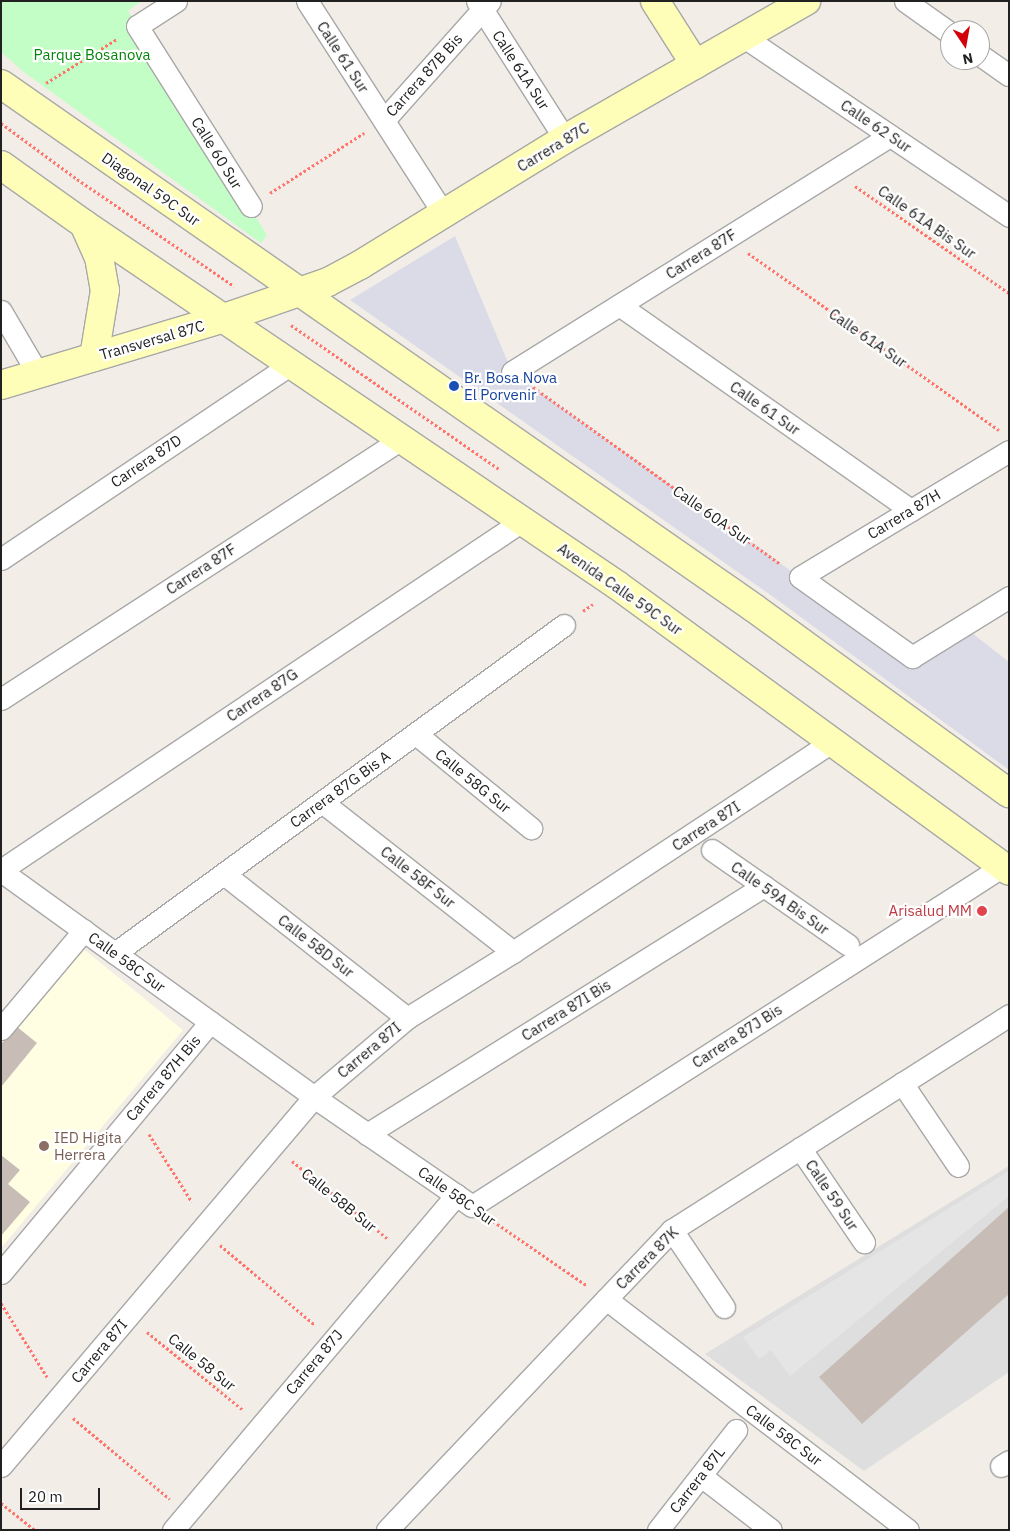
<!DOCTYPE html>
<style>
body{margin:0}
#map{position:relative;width:1010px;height:1531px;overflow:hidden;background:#f2eee7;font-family:"IBM Plex Sans",sans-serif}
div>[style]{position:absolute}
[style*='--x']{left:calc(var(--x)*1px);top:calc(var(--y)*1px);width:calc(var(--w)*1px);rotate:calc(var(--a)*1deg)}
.residential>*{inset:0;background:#dfdede}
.education>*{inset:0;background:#fffee3}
.park>*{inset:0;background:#c2fec5}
.parking>*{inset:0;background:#e5e5e5}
.plaza>*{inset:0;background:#dbdbe8}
.building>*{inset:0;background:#c7bdb6}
.path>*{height:3px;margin-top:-1.5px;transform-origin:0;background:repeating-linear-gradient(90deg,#ff746b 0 2.5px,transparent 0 5px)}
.roads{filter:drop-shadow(1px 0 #a8a8a8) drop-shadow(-1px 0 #a8a8a8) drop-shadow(0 1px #a8a8a8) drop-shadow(0 -1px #a8a8a8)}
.street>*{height:21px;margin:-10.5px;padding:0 10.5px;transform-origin:10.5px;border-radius:10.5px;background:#fff}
.secondary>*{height:28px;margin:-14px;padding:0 14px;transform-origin:14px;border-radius:14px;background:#fefeb9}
.dots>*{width:14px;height:14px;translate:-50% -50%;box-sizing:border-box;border:2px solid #fff;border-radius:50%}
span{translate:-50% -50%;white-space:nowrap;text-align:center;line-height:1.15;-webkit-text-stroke:4.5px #fff;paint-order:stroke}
.park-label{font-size:15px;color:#048509}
.street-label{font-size:15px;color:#212121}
.transit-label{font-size:15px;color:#164399}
.left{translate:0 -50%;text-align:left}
.health-label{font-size:15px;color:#be3a42}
.right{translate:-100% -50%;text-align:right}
.education-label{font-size:15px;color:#785e54}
.frame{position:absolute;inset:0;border:2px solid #212121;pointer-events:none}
.north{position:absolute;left:940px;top:20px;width:50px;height:50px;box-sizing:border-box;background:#fff;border:1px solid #a6a6a6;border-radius:50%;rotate:168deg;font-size:14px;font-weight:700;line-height:20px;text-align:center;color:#212121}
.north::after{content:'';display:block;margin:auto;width:18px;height:22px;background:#d20008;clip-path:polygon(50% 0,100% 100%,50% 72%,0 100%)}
.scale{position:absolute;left:20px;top:1488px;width:80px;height:22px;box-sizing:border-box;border:2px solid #212121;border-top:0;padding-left:6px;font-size:15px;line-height:18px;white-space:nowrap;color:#212121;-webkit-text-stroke:4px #fff;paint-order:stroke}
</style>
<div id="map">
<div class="residential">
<div style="clip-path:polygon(1009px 1166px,1009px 1372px,864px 1471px,705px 1354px)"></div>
</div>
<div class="education">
<div style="clip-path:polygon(81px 947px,183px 1030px,1px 1248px,1px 1043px)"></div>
</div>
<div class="park">
<div style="clip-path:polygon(1px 1px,141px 1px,128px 11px,267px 235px,261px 243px,25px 73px,1px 52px)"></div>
</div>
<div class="parking">
<div style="clip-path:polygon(1009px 1171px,1009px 1196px,790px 1376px,771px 1350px,759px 1359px,743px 1337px)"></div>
</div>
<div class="plaza">
<div style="clip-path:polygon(455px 236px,512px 372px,912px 657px,963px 626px,1009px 662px,1009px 770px,772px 596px,350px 300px)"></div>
</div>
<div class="building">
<div style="clip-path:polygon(16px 1026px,37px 1043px,1px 1087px,1px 1044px)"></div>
<div style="clip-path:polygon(1px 1155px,20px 1170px,8px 1184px,30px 1202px,1px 1236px)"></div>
<div style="clip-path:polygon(1009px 1207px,1009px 1294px,862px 1424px,819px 1377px)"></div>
</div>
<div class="path">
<div style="--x:46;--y:83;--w:84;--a:-31.8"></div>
<div style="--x:1;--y:123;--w:94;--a:36.4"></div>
<div style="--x:77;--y:179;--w:190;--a:34.3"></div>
<div style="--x:855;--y:186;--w:188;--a:34.8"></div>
<div style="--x:270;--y:193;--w:112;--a:-32.6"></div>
<div style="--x:748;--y:253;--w:307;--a:35.2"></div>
<div style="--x:291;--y:325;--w:253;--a:34.7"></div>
<div style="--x:533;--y:387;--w:304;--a:35.6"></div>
<div style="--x:583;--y:611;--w:12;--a:-35"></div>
<div style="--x:149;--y:1134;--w:80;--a:57.7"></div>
<div style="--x:292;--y:1161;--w:124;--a:39.1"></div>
<div style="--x:493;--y:1221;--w:113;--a:34.5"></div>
<div style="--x:220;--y:1245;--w:124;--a:40.1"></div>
<div style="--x:1;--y:1303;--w:87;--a:58.1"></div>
<div style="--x:147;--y:1332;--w:124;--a:39.1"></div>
<div style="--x:73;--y:1418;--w:126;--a:39.9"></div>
<div style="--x:1;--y:1503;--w:43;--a:38.5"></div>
</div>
<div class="roads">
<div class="street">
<div style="--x:176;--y:1;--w:46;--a:147.3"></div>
<div style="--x:137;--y:26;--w:213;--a:57.7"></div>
<div style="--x:307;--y:1;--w:253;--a:57.3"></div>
<div style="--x:477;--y:1;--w:164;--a:57.5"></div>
<div style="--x:905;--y:1;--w:55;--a:35.4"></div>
<div style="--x:744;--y:37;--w:320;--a:34"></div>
<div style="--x:980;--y:55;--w:35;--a:35"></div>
<div style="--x:384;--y:120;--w:159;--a:-48.3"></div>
<div style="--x:619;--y:305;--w:357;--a:35.1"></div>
<div style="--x:1;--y:311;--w:73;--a:59.6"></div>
<div style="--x:512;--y:372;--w:446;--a:-32"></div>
<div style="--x:1009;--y:451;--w:244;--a:148.9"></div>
<div style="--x:800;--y:577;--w:138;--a:35.5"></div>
<div style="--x:912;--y:657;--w:114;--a:-31.7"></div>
<div style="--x:1;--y:559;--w:349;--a:-33.9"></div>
<div style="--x:1;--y:699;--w:477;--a:-33"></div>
<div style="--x:416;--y:734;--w:149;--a:39.3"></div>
<div style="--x:322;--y:802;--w:243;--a:38.1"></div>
<div style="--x:712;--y:850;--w:166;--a:34.9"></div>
<div style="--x:1;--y:870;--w:627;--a:-33.82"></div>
<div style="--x:1;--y:871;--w:386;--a:35.8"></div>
<div style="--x:314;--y:1097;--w:192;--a:34.6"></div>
<div style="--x:472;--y:1206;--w:631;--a:-32.63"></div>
<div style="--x:224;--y:874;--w:233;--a:38.2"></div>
<div style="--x:115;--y:953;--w:556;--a:-36.15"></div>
<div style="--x:1;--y:1029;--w:129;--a:-50"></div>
<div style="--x:902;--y:1083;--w:100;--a:56"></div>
<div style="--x:367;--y:1134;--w:468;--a:-32"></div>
<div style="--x:800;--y:1148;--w:114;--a:55.8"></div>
<div style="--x:672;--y:1230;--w:93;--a:56"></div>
<div style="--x:1;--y:1273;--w:327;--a:-50.2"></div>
<div style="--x:606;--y:1299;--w:380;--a:37.4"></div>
<div style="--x:1;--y:1466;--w:484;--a:-49.7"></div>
<div style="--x:314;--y:1097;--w:122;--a:-40.3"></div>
<div style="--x:407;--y:1018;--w:125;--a:-31.9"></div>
<div style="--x:513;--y:952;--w:382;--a:-33.4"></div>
<div style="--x:1001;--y:1466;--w:9;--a:-32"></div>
<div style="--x:701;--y:1476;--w:88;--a:37.6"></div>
<div style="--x:173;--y:1530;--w:439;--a:-49.8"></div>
<div style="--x:387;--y:1530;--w:414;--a:-46.5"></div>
<div style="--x:672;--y:1230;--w:400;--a:-32.5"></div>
<div style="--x:658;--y:1530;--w:127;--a:-52"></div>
</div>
<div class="secondary">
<div style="--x:655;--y:1;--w:75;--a:57.6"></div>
<div style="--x:1;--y:84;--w:917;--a:34.83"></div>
<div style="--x:754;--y:608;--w:315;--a:36"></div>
<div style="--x:1;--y:165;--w:102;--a:35.4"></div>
<div style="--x:84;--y:224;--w:644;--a:34.11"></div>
<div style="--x:617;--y:585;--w:485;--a:36.1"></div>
<div style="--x:84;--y:224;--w:36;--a:66"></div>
<div style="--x:99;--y:257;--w:34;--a:80"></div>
<div style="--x:105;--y:290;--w:68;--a:99.3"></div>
<div style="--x:1;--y:385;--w:233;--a:-16.7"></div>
<div style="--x:224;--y:318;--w:110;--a:-19.1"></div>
<div style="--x:328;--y:282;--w:36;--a:-28"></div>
<div style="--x:360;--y:265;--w:241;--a:-31.6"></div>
<div style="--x:565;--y:139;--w:278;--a:-29.8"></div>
</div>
</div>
<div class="dots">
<div style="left:454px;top:386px;background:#1a4fb4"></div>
<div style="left:982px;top:911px;background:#e0444e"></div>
<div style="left:44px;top:1146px;background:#8d6e63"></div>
</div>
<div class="park-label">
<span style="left:92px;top:55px">Parque Bosanova</span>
</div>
<div class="street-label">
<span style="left:343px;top:57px;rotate:57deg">Calle 61 Sur</span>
<span style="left:521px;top:70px;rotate:57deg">Calle 61A Sur</span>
<span style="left:424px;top:75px;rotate:-48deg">Carrera 87B Bis</span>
<span style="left:876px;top:126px;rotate:34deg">Calle 62 Sur</span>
<span style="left:553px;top:147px;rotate:-31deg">Carrera 87C</span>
<span style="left:217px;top:153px;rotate:58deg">Calle 60 Sur</span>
<span style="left:151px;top:189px;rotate:35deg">Diagonal 59C Sur</span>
<span style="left:927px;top:222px;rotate:35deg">Calle 61A Bis Sur</span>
<span style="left:701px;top:254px;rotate:-32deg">Carrera 87F</span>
<span style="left:868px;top:338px;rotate:35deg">Calle 61A Sur</span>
<span style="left:152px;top:340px;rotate:-16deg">Transversal 87C</span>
<span style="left:765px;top:408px;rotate:35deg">Calle 61 Sur</span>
<span style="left:146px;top:461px;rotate:-34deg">Carrera 87D</span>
<span style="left:904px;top:514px;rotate:-31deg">Carrera 87H</span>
<span style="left:712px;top:515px;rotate:35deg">Calle 60A Sur</span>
<span style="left:201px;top:569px;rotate:-33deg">Carrera 87F</span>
<span style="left:620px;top:589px;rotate:35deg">Avenida Calle 59C Sur</span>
<span style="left:262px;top:695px;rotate:-34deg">Carrera 87G</span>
<span style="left:473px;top:781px;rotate:39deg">Calle 58G Sur</span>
<span style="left:340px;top:789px;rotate:-36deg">Carrera 87G Bis A</span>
<span style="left:706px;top:826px;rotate:-33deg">Carrera 87I</span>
<span style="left:418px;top:877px;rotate:38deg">Calle 58F Sur</span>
<span style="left:780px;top:898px;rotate:35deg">Calle 59A Bis Sur</span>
<span style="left:316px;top:946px;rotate:38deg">Calle 58D Sur</span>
<span style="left:127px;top:962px;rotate:36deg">Calle 58C Sur</span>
<span style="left:566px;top:1010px;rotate:-32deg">Carrera 87I Bis</span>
<span style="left:737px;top:1036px;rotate:-33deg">Carrera 87J Bis</span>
<span style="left:369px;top:1050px;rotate:-40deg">Carrera 87I</span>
<span style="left:163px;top:1078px;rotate:-50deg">Carrera 87H Bis</span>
<span style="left:832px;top:1195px;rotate:56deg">Calle 59 Sur</span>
<span style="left:457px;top:1196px;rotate:35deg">Calle 58C Sur</span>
<span style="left:339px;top:1200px;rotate:39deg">Calle 58B Sur</span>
<span style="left:647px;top:1258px;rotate:-45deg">Carrera 87K</span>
<span style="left:99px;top:1351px;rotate:-50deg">Carrera 87I</span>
<span style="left:202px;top:1362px;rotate:39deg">Calle 58 Sur</span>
<span style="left:314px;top:1362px;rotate:-50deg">Carrera 87J</span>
<span style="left:784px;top:1435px;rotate:37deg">Calle 58C Sur</span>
<span style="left:697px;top:1480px;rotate:-52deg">Carrera 87L</span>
</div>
<div class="transit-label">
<span class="left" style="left:464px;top:386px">Br. Bosa Nova<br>El Porvenir</span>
</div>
<div class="health-label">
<span class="right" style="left:972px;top:911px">Arisalud MM</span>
</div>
<div class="education-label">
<span class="left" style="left:54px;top:1146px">IED Higita<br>Herrera</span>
</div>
<div class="frame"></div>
<div class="north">N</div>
<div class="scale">20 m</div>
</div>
